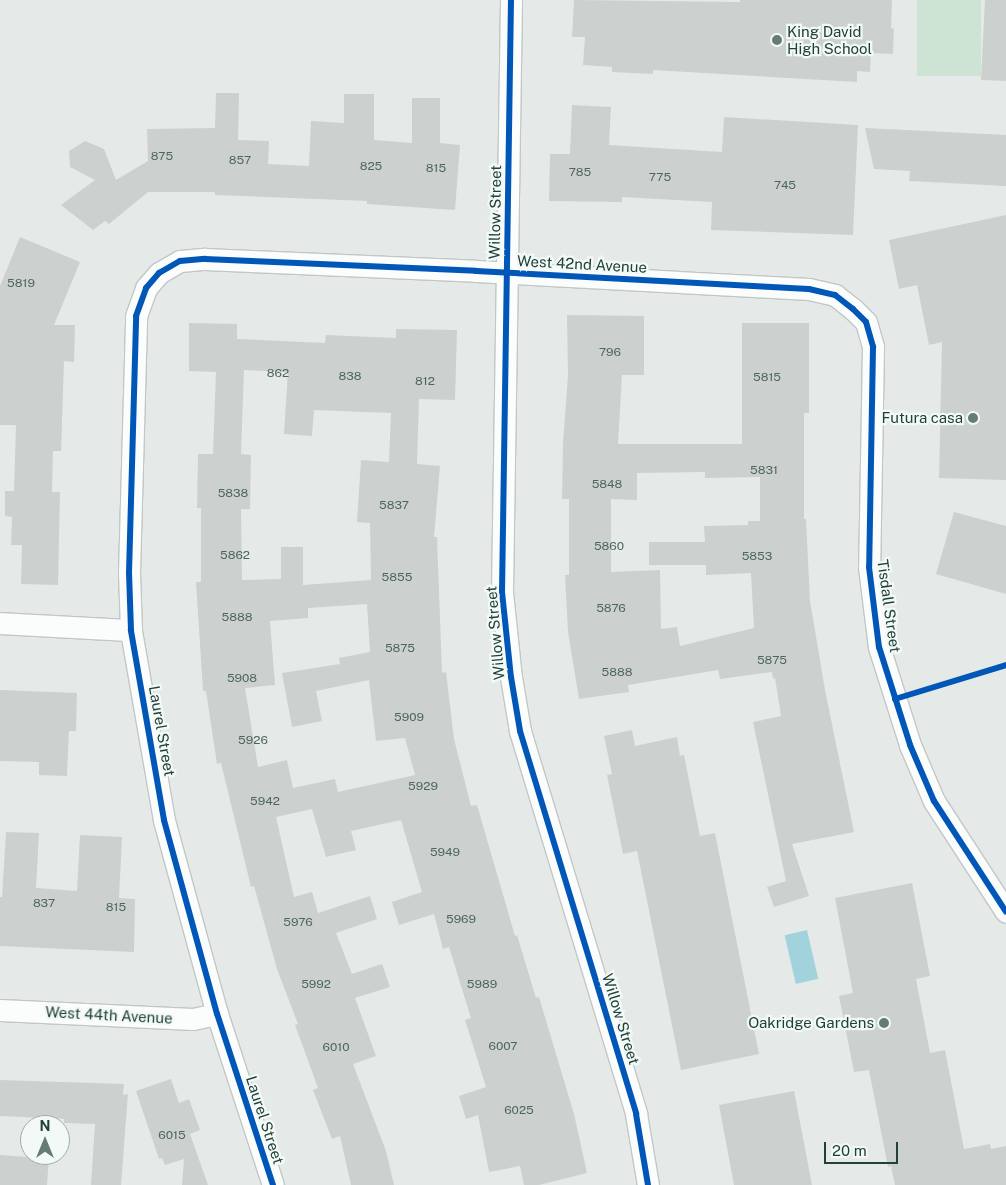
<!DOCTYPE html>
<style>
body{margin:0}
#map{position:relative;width:1006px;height:1185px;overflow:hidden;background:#e5eae8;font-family:"Public Sans",sans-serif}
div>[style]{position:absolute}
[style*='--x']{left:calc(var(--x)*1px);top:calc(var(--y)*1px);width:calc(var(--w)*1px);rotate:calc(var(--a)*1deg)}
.green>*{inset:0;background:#cde4d5;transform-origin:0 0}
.water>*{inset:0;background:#a2d2dc;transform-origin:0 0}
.building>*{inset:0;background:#ccd1cf;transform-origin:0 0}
.roads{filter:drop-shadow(1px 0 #c2c7c5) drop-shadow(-1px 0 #c2c7c5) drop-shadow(0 1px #c2c7c5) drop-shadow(0 -1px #c2c7c5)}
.street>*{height:21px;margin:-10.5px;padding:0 10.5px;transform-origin:10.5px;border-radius:10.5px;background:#fbfcfc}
.cycleway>*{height:6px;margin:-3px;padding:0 3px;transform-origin:3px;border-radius:3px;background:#0057b8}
.dots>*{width:14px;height:14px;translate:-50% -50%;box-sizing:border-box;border:2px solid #f2f9f6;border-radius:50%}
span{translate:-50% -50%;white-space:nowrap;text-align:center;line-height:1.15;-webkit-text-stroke:4.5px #f2f9f6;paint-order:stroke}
.number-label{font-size:12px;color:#4c655f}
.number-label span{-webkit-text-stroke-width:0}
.poi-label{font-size:15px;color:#204039}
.left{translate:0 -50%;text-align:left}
.right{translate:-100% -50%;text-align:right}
.street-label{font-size:15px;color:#204039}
.north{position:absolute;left:20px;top:1115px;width:50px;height:50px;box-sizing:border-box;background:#f2f9f6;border:1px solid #9eafaa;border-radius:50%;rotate:0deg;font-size:14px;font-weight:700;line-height:20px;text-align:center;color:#204039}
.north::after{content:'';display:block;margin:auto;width:18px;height:22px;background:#657c76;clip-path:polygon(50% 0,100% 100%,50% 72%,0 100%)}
.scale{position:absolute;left:824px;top:1142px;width:74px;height:22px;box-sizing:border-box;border:2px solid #204039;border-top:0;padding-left:6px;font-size:15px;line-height:18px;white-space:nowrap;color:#204039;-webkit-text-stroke:4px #f2f9f6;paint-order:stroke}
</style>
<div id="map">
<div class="green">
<div style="left:917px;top:0;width:64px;height:76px"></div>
</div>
<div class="water">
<div style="left:807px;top:930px;width:50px;height:23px;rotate:77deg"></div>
</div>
<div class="building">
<div style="clip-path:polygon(574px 0,740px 2px,740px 0,892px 0,891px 28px,894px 29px,893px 54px,871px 53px,870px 72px,857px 71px,857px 82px,653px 70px,653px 74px,612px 72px,612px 67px,583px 65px,585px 37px,572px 37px)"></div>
<div style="clip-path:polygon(985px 0,1006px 0,1006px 81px,981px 80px)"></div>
<div style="clip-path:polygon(216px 93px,239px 93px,238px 140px,269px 141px,268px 164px,309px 166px,311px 121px,344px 123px,344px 94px,374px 94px,374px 140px,412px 143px,412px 98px,440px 98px,440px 143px,460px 145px,455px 210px,367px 204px,367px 201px,215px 195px,215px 192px,148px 192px,109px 224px,105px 221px,93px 230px,61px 205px,95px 180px,70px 167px,69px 151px,85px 141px,104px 149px,116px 180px,148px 161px,147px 129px,215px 128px)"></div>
<div style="clip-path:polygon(572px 105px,611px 107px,609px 145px,722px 152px,724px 117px,858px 125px,853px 235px,711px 230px,712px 202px,622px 197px,622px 202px,549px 201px,550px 154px,570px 154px)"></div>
<div style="clip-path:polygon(865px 128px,1006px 135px,1006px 186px,909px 181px,910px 171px,874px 169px)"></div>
<div style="clip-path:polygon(1006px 215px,1006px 480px,939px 478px,942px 342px,929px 345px,917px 285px,899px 289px,889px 240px)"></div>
<div style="clip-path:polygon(20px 237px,80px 262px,54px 325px,75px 325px,74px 362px,64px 361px,61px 451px,53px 451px,52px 492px,60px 492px,58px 585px,21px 584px,22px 545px,11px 545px,12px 517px,5px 516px,5px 491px,14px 491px,16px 425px,0 425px,0 286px)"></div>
<div style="clip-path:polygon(evenodd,567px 315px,644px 316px,644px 375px,622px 375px,618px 444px,742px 444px,742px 323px,809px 323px,809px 413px,804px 413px,804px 519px,806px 519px,810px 601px,825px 690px,854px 832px,792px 844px,809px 896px,774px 907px,767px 887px,786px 881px,753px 722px,781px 716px,775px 678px,773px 679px,772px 672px,720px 679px,718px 670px,628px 685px,629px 692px,579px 699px,568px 632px,565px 575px,569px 575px,569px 499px,562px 499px,563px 443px,568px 375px,567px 315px,705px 472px,705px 478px,760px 477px,760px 521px,748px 521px,748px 525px,704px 526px,705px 542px,649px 542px,649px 565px,706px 565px,706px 575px,751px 573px,754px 628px,680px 646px,677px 627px,661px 629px,660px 570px,611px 572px,611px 499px,637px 500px,637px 473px,705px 472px)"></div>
<div style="clip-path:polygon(evenodd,189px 323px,237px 324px,237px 339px,325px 343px,326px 335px,396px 338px,396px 329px,457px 330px,455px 400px,419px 399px,417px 464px,440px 466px,434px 537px,437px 537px,442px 673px,446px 672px,454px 739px,471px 806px,477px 805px,515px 936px,517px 935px,536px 998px,539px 997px,574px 1114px,587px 1173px,539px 1185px,524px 1185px,520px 1166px,489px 1172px,478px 1115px,466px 1119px,459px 1096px,486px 1087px,465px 1020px,471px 1018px,449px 947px,443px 949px,434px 914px,399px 925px,392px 902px,422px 892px,401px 820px,351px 831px,356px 850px,326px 857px,312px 809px,276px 817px,294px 897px,312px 892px,318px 913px,370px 896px,377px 919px,336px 933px,352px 974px,382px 964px,390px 987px,355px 998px,376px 1056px,353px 1064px,386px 1151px,394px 1185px,351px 1185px,340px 1136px,332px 1139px,313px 1090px,318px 1088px,295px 1025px,298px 1024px,277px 969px,254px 886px,251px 887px,221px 763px,217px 764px,206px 691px,203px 691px,196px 582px,201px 582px,201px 508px,197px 508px,198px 454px,213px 454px,216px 372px,189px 371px,189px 323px,244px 370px,288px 372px,284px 434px,312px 436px,314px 410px,391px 413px,389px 462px,361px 460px,357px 522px,370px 523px,371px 580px,303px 585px,303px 547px,281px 547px,281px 579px,242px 580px,241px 509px,250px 509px,251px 455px,241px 454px,244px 370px,189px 323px,367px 604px,370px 652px,339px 658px,340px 664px,282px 673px,292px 727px,322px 721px,316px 691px,369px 680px,376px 741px,405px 738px,415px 775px,338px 792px,335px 779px,293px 788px,287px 760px,258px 767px,245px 688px,275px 685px,270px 621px,308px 618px,308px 608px,367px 604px)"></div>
<div style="clip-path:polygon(954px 512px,1006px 526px,1006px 594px,936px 574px)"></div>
<div style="clip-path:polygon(0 690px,77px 693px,76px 731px,69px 731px,67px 776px,39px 775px,39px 762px,0 761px)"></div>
<div style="clip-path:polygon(632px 730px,635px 746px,677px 737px,680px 756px,684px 755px,700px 836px,715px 833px,759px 1054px,681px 1070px,637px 851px,623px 854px,607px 775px,612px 774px,604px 736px)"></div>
<div style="clip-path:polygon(6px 832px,39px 833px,36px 888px,77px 891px,80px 835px,122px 837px,119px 898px,135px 899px,134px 952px,0 946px,0 897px,2px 897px)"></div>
<div style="clip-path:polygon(912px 883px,930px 976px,916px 979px,930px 1053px,945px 1050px,964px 1149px,990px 1144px,991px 1149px,1006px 1146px,1006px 1185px,895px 1185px,891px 1166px,888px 1167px,869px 1070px,854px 1072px,839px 996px,853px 993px,835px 898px)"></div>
<div style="clip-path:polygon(171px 1079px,179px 1103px,189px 1099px,200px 1130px,190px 1134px,208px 1185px,182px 1185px,184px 1159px,165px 1165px,162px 1158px,159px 1159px,136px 1091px)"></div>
<div style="clip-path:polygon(0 1080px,124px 1084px,123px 1095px,128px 1094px,121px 1185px,91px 1185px,95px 1124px,64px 1123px,64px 1119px,0 1116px)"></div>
<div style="clip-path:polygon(794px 1091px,812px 1185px,734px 1185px,719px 1105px)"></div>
<div style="left:0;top:1155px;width:49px;height:30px;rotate:4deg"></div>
</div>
<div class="roads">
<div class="street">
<div style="--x:511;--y:0;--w:592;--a:90.87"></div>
<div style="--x:502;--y:592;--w:85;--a:84"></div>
<div style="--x:511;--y:677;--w:55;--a:80.5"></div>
<div style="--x:520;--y:731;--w:400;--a:73.1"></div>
<div style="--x:636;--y:1114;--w:72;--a:80.4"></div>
<div style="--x:0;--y:623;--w:131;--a:3.1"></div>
<div style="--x:0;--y:1010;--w:193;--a:2.7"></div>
<div style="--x:193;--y:1019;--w:25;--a:-12"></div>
<div style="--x:273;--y:1185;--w:180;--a:-108.1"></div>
<div style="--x:217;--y:1014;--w:201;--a:-105.3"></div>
<div style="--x:164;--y:820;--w:193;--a:-99.9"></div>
<div style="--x:131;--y:630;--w:57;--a:-92"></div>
<div style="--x:129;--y:573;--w:257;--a:-88.4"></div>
<div style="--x:136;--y:316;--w:30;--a:-70"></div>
<div style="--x:146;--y:288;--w:20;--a:-49"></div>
<div style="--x:159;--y:273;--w:24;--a:-30"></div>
<div style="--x:180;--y:261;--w:25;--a:-5"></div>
<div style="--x:205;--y:259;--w:271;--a:2.5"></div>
<div style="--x:476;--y:271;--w:333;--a:3.1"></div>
<div style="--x:809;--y:289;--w:27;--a:13"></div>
<div style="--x:835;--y:295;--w:23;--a:38"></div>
<div style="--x:853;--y:309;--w:18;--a:45"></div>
<div style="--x:866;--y:322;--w:26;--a:74"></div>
<div style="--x:873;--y:347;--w:220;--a:91"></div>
<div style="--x:869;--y:567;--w:81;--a:82.9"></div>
<div style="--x:879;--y:647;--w:103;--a:72.4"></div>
<div style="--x:910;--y:745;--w:61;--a:66.8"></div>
<div style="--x:934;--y:801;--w:132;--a:57"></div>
</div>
</div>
<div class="cycleway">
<div style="--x:511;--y:0;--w:592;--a:90.87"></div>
<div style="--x:502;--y:592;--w:85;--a:84"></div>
<div style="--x:511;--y:677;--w:55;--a:80.5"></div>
<div style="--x:520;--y:731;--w:400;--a:73.1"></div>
<div style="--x:636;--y:1114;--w:72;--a:80.4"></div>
<div style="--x:895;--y:699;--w:116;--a:-17"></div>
<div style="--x:273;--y:1185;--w:180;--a:-108.1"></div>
<div style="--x:217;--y:1014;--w:201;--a:-105.3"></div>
<div style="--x:164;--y:820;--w:193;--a:-99.9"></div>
<div style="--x:131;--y:630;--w:57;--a:-92"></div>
<div style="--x:129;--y:573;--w:257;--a:-88.4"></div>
<div style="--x:136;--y:316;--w:30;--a:-70"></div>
<div style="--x:146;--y:288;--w:20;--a:-49"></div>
<div style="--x:159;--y:273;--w:24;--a:-30"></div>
<div style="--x:180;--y:261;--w:25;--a:-5"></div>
<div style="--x:205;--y:259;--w:271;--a:2.5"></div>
<div style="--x:476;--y:271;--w:333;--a:3.1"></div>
<div style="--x:809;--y:289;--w:27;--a:13"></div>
<div style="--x:835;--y:295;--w:23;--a:38"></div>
<div style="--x:853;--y:309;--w:18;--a:45"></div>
<div style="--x:866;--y:322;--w:26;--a:74"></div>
<div style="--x:873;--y:347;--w:220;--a:91"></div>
<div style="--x:869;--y:567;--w:81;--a:82.9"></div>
<div style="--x:879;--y:647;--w:103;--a:72.4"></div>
<div style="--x:910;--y:745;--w:61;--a:66.8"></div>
<div style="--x:934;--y:801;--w:132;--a:57"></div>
</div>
<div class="dots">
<div style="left:777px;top:40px;background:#657c76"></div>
<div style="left:973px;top:418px;background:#657c76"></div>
<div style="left:884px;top:1023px;background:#657c76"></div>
</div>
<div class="number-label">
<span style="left:162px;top:157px">875</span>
<span style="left:240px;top:161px">857</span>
<span style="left:371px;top:167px">825</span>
<span style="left:436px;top:169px">815</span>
<span style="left:580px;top:173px">785</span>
<span style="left:660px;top:178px">775</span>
<span style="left:785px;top:186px">745</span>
<span style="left:21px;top:284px">5819</span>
<span style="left:610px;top:353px">796</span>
<span style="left:278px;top:374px">862</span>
<span style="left:350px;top:377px">838</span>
<span style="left:767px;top:378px">5815</span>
<span style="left:425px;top:382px">812</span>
<span style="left:764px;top:471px">5831</span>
<span style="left:607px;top:485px">5848</span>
<span style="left:233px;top:494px">5838</span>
<span style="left:394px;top:506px">5837</span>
<span style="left:609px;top:547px">5860</span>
<span style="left:235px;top:556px">5862</span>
<span style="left:757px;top:557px">5853</span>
<span style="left:397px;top:578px">5855</span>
<span style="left:611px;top:609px">5876</span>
<span style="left:237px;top:618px">5888</span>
<span style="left:400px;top:649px">5875</span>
<span style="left:772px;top:661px">5875</span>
<span style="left:617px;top:673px">5888</span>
<span style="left:242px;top:679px">5908</span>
<span style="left:409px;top:718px">5909</span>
<span style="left:253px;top:741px">5926</span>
<span style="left:423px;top:787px">5929</span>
<span style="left:265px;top:802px">5942</span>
<span style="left:445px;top:853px">5949</span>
<span style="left:44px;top:904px">837</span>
<span style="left:116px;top:908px">815</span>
<span style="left:461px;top:920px">5969</span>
<span style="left:298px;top:923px">5976</span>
<span style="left:316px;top:985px">5992</span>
<span style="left:482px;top:985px">5989</span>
<span style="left:503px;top:1047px">6007</span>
<span style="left:336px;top:1048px">6010</span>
<span style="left:519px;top:1111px">6025</span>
<span style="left:172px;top:1136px">6015</span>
</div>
<div class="poi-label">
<span class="left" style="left:787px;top:40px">King David<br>High School</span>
<span class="right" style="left:963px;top:418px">Futura casa</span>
<span class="right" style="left:874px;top:1023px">Oakridge Gardens</span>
</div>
<div class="street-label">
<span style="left:495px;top:212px;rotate:-89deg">Willow Street</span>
<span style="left:582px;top:264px;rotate:3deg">West 42nd Avenue</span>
<span style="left:889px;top:606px;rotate:82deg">Tisdall Street</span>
<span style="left:495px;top:633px;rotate:-95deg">Willow Street</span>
<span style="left:162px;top:731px;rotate:80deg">Laurel Street</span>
<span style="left:109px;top:1015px;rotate:3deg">West 44th Avenue</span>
<span style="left:621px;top:1019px;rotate:73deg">Willow Street</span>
<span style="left:265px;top:1120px;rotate:72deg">Laurel Street</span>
</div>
<div class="north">N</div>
<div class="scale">20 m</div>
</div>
